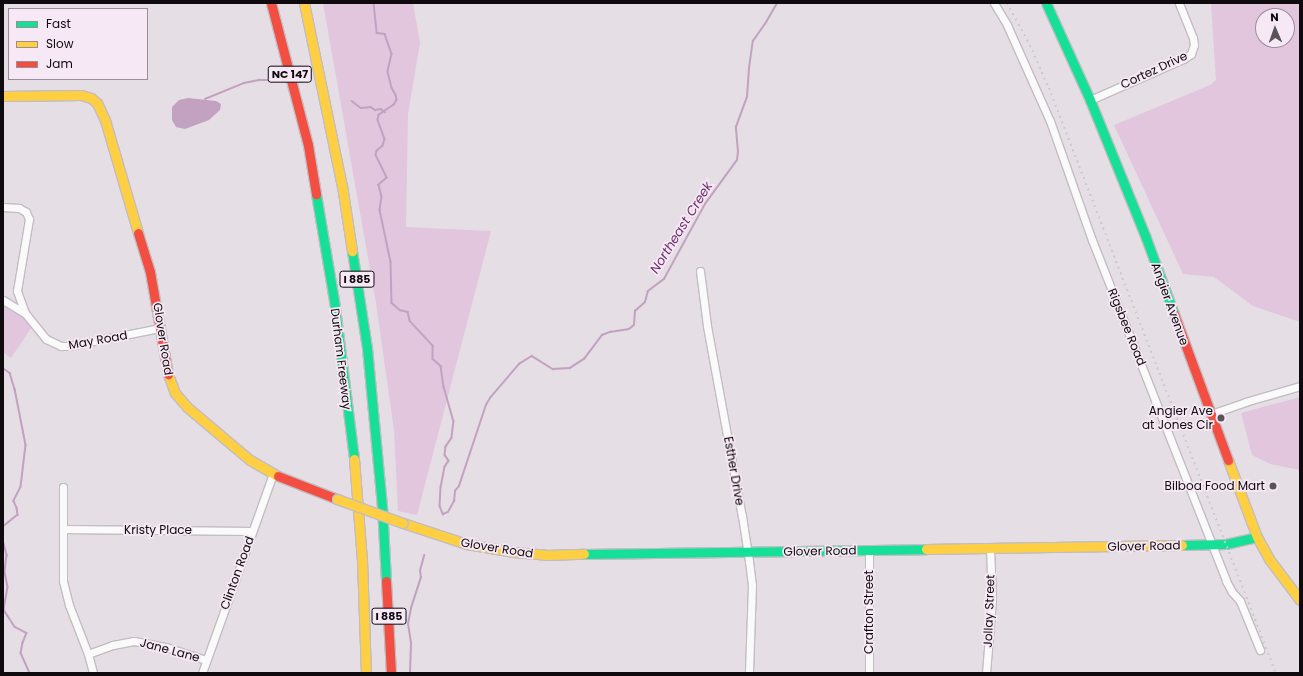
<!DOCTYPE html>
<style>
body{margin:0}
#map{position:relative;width:1303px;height:676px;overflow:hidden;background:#e5dee4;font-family:Poppins,sans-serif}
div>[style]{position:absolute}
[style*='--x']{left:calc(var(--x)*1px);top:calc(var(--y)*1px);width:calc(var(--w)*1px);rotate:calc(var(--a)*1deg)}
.green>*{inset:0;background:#e1c6de}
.water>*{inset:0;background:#c3a1c0}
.stream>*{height:1.5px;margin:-0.75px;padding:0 0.75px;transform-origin:0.75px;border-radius:0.75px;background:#c3a1c0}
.roads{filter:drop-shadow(1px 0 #c2bdc2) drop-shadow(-1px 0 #c2bdc2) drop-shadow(0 1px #c2bdc2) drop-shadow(0 -1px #c2bdc2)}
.street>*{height:7px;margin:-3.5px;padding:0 3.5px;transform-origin:3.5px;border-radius:3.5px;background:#fbfafb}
.fast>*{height:9px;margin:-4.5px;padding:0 4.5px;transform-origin:4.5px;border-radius:4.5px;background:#16e098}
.slow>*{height:9px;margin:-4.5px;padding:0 4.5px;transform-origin:4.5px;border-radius:4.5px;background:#ffcf43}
.jam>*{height:9px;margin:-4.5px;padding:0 4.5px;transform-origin:4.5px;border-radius:4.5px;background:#f24e42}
.rail>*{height:1.5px;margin-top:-0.75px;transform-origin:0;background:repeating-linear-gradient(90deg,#cccacb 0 2px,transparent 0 6px)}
.bridges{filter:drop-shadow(1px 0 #c2bdc2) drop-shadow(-1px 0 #c2bdc2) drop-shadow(0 1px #c2bdc2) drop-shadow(0 -1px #c2bdc2)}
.slow-bridge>*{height:9px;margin:-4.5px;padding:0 4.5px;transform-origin:4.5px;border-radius:4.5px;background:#ffcf43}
.dots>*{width:11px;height:11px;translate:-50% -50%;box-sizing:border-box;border:2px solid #f6e8f4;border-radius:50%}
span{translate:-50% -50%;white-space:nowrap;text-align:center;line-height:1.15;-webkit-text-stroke:3.5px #f6e8f4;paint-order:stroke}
.shield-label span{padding:1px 3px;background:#f6e8f4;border:1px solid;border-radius:3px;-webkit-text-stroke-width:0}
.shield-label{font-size:11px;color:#0e0a0e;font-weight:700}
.street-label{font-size:12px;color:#0e0a0e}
.poi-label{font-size:12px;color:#0e0a0e}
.right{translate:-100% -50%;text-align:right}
.water-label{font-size:13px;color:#6b3269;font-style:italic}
.frame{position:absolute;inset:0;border:4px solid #0e0a0e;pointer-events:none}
.legend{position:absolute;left:8px;top:8px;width:140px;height:72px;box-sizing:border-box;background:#f6e8f4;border:1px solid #998f98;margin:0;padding:5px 7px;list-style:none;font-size:12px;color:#0e0a0e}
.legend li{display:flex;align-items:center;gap:8px;height:20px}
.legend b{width:20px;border:1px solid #998f98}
.north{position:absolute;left:1255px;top:8px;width:40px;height:40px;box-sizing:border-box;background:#f6e8f4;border:1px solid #998f98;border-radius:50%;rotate:358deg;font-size:11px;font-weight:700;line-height:16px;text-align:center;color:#0e0a0e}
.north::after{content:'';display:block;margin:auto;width:14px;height:18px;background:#595459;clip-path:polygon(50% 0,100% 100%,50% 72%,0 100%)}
</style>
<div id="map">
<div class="green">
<div style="clip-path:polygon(323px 3px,413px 3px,420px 43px,408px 114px,406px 227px,491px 231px,417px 515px,398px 511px,394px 430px,376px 303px)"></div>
<div style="clip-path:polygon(evenodd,1211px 3px,1300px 3px,1300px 322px,1253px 306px,1214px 277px,1183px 274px,1114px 125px,1210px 85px,1216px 80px,1211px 3px,1263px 16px,1287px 16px,1287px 40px,1263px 40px,1263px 16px)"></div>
<div style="clip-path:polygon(3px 304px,24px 316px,32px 327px,11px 358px,3px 352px)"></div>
<div style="clip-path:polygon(1300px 397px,1300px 470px,1270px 464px,1252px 455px,1241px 413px)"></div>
</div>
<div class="water">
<div style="clip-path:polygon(188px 98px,216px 101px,221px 104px,220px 110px,209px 120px,185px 129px,176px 127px,172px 120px,172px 107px,179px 100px)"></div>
</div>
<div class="stream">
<div style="--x:374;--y:3;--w:30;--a:84"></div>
<div style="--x:377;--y:33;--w:8;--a:7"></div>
<div style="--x:385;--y:34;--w:21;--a:71"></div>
<div style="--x:392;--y:54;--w:18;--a:103"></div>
<div style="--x:388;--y:72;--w:16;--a:76"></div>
<div style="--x:392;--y:88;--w:8;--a:60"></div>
<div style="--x:396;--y:95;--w:5;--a:79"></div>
<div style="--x:397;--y:100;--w:6;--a:121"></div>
<div style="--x:394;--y:105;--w:18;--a:146"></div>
<div style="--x:379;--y:115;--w:5;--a:101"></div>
<div style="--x:378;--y:120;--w:20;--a:70"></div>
<div style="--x:385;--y:139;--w:7;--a:106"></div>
<div style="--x:383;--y:146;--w:8;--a:140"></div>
<div style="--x:377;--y:151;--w:4;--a:104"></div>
<div style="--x:376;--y:155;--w:25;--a:64"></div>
<div style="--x:387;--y:178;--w:11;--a:139"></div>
<div style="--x:379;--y:185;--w:12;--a:76"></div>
<div style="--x:382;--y:197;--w:13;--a:99"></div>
<div style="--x:380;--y:210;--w:53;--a:78.1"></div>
<div style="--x:391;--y:262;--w:41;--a:88.6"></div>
<div style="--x:392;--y:303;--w:11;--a:41"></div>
<div style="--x:400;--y:310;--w:8;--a:14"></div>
<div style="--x:408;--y:312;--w:9;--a:77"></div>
<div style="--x:410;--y:321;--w:34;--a:47"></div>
<div style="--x:433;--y:346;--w:13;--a:90"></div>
<div style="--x:433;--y:359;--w:11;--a:41"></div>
<div style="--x:441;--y:366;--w:21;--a:82"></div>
<div style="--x:444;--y:387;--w:35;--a:74"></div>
<div style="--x:454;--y:421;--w:17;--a:97"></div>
<div style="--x:452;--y:438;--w:11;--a:124"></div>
<div style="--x:446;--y:447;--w:8;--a:97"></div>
<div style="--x:445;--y:455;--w:7;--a:56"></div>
<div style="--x:449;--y:461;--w:7;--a:124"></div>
<div style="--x:445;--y:467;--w:20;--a:101"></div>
<div style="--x:441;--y:487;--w:19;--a:93"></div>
<div style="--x:440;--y:506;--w:9;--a:69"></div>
<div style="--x:443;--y:514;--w:5;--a:-22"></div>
<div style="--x:448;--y:512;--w:13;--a:-61"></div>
<div style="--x:454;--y:501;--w:10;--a:-84"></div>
<div style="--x:455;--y:491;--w:6;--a:-51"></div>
<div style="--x:459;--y:486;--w:85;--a:-71.6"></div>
<div style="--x:486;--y:405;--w:8;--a:-60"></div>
<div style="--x:490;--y:398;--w:45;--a:-49.5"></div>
<div style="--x:519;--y:364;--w:15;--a:-32"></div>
<div style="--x:532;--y:356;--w:25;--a:32"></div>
<div style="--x:553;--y:369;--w:17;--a:-3"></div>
<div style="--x:570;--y:368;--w:17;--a:-33"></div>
<div style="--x:584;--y:359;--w:30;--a:-53"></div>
<div style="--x:602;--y:335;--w:9;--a:-21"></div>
<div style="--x:610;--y:332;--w:19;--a:-9"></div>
<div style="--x:629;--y:329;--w:6;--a:-39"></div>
<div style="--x:634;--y:325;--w:14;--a:-86"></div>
<div style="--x:635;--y:311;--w:13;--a:-42"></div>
<div style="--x:645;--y:302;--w:11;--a:-75"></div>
<div style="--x:648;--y:291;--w:20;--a:-37"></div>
<div style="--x:664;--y:279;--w:85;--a:-61.3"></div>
<div style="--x:705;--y:204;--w:54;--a:-54"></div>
<div style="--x:737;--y:160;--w:8;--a:-83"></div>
<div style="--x:738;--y:152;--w:25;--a:-95"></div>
<div style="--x:736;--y:127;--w:32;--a:-70"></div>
<div style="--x:747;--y:97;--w:29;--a:-86"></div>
<div style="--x:749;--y:68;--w:27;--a:-82"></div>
<div style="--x:753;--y:41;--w:21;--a:-55"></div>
<div style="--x:765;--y:24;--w:24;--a:-60"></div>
<div style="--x:205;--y:99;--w:42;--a:-22.3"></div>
<div style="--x:244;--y:83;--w:16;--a:-11"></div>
<div style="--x:260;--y:80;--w:17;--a:0"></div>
<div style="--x:352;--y:101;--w:11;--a:38"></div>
<div style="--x:361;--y:108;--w:10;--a:-6"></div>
<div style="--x:371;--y:107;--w:5;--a:37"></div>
<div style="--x:375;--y:110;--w:6;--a:-9"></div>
<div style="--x:381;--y:109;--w:5;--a:37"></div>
<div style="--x:3;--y:368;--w:9;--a:36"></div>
<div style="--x:10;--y:373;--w:17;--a:73"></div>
<div style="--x:15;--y:389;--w:57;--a:78.9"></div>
<div style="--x:26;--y:445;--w:42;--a:96.8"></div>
<div style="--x:21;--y:487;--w:16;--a:117"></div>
<div style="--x:14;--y:501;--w:8;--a:67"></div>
<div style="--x:17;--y:508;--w:7;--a:82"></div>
<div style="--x:18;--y:515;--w:19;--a:141"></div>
<div style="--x:3;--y:540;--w:16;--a:75"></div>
<div style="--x:7;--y:555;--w:17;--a:97"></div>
<div style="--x:5;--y:572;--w:15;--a:79"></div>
<div style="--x:8;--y:587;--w:23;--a:100"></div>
<div style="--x:4;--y:610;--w:20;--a:57"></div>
<div style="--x:15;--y:627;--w:13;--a:27"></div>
<div style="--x:27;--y:633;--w:11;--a:112"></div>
<div style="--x:23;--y:643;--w:10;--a:101"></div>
<div style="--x:21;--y:653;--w:22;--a:66"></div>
<div style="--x:410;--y:673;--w:30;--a:-88"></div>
<div style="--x:411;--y:643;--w:19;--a:-99"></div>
<div style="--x:408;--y:624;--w:16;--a:-79"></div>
<div style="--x:411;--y:608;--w:32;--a:-72"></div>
<div style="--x:421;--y:578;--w:7;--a:-98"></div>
<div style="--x:420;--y:571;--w:16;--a:-75"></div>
</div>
<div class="roads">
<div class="street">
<div style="--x:994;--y:3;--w:26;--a:59"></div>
<div style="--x:1007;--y:25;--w:105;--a:65.9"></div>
<div style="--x:1050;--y:121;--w:126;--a:70.6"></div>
<div style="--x:1092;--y:240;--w:366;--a:68.5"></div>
<div style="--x:1226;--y:581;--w:13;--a:61"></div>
<div style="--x:1232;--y:592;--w:12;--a:48"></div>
<div style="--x:1240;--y:601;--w:53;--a:67.8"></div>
<div style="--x:1090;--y:100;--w:102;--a:-23.8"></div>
<div style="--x:1183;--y:59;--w:9;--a:-32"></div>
<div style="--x:1191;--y:54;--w:9;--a:-72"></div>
<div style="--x:1194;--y:45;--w:7;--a:-98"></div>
<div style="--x:1193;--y:38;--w:38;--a:-112"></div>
<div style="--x:3;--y:207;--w:16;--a:4"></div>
<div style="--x:19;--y:208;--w:8;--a:30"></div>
<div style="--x:26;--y:212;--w:8;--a:67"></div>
<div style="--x:29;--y:219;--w:73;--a:99.5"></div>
<div style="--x:17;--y:291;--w:23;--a:70"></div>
<div style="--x:700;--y:271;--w:55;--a:82.7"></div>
<div style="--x:707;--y:326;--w:193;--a:79.6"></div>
<div style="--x:742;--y:516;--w:46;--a:81.2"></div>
<div style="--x:749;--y:561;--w:24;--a:83"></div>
<div style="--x:752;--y:585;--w:88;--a:92"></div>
<div style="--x:3;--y:300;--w:26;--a:31"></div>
<div style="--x:25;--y:313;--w:33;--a:51"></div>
<div style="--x:46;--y:339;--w:17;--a:25"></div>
<div style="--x:61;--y:346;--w:8;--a:0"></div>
<div style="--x:69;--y:346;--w:93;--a:-11.2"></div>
<div style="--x:1211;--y:414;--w:36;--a:-19"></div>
<div style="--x:1245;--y:402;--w:57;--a:-16.2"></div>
<div style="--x:63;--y:487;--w:94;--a:90"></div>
<div style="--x:63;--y:581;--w:25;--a:76"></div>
<div style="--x:69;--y:605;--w:53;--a:68.8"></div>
<div style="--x:88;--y:654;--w:20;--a:75"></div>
<div style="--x:63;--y:529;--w:189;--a:0.6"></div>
<div style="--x:869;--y:550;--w:123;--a:90"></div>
<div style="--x:88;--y:654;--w:27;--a:-20"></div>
<div style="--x:113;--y:645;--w:21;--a:-11"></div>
<div style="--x:134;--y:641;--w:33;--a:11"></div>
<div style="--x:166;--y:647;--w:42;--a:18"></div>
<div style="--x:202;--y:673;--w:211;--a:-70.4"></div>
<div style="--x:986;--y:673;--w:73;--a:-85.3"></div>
<div style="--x:992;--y:600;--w:52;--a:-92.2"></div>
</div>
<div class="fast">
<div style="--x:1046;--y:3;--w:107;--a:65.6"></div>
<div style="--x:1090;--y:100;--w:149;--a:67.9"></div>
<div style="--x:1146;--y:238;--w:81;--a:69.8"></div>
<div style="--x:316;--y:194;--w:108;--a:80.4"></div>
<div style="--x:334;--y:300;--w:160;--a:82.8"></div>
<div style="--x:352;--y:251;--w:98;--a:81.2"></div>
<div style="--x:367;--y:348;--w:159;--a:84.6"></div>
<div style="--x:382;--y:506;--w:75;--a:86.9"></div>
<div style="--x:1182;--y:545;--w:44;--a:-1.3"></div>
<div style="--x:1226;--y:544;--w:32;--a:-13"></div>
<div style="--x:584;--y:554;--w:342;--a:-0.8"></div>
</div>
<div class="slow">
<div style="--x:304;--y:3;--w:193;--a:78.3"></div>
<div style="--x:343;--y:192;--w:60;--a:81.3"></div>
<div style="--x:3;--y:96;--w:78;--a:-0.7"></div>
<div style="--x:81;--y:95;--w:10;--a:17"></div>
<div style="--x:91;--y:98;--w:8;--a:40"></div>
<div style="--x:97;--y:103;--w:19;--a:65"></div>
<div style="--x:105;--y:120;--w:118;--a:73.7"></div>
<div style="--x:168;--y:374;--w:20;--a:70"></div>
<div style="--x:175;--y:393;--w:18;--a:49"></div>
<div style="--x:187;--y:407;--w:82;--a:40.1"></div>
<div style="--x:250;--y:460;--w:32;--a:30"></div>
<div style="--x:354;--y:459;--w:101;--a:85.5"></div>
<div style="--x:362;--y:560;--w:113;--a:88"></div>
<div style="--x:1228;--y:460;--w:82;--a:69.4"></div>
<div style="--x:1257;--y:537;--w:25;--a:61"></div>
<div style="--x:1269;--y:559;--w:51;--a:52.9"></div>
<div style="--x:403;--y:523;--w:67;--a:18.2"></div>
<div style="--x:467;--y:544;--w:48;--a:9.7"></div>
<div style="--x:514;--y:552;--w:32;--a:5"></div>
<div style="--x:546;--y:555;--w:38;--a:-2"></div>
<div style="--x:926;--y:549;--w:256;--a:-0.9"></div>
</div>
<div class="jam">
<div style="--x:271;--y:3;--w:147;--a:75.4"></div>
<div style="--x:308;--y:145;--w:50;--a:80.7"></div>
<div style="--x:138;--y:233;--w:41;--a:72.9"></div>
<div style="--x:150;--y:272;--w:104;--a:80"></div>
<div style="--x:1174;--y:314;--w:156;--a:69.7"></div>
<div style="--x:278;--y:476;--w:63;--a:21.3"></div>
<div style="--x:386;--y:581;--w:92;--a:86.9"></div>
</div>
</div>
<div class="rail">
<div style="--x:1007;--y:3;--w:48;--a:61.3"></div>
<div style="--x:1030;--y:45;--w:47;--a:66.2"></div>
<div style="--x:1049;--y:88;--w:627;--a:68.79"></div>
</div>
<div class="bridges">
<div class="slow-bridge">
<div style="--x:337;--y:499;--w:70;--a:20"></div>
</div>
</div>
<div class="dots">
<div style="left:1221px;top:418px;background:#595459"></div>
<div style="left:1273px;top:486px;background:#595459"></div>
</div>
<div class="shield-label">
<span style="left:290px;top:74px">NC 147</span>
<span style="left:357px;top:279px">I 885</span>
<span style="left:389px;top:616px">I 885</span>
</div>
<div class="street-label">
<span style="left:1154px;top:70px;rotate:-25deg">Cortez Drive</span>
<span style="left:1170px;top:304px;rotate:70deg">Angier Avenue</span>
<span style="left:1127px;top:327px;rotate:68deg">Rigsbee Road</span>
<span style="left:163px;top:339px;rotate:81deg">Glover Road</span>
<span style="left:98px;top:340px;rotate:-10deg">May Road</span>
<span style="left:341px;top:359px;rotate:83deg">Durham Freeway</span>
<span style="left:734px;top:471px;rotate:80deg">Esther Drive</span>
<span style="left:158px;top:530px">Kristy Place</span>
<span style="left:1144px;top:546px;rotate:-1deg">Glover Road</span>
<span style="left:497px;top:548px;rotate:9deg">Glover Road</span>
<span style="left:820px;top:551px;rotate:-1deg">Glover Road</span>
<span style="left:237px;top:573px;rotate:-70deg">Clinton Road</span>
<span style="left:989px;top:611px;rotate:-88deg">Jollay Street</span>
<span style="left:869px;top:612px;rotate:-90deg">Crafton Street</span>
<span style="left:170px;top:650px;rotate:15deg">Jane Lane</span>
</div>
<div class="poi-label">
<span class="right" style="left:1213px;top:418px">Angier Ave<br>at Jones Cir</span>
<span class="right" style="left:1265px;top:486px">Bilboa Food Mart</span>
</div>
<div class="water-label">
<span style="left:682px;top:228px;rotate:-58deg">Northeast Creek</span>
</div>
<div class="frame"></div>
<ul class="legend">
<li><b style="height:5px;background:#16e098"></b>Fast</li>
<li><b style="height:5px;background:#ffcf43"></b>Slow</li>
<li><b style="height:5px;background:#f24e42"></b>Jam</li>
</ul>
<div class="north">N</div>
</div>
